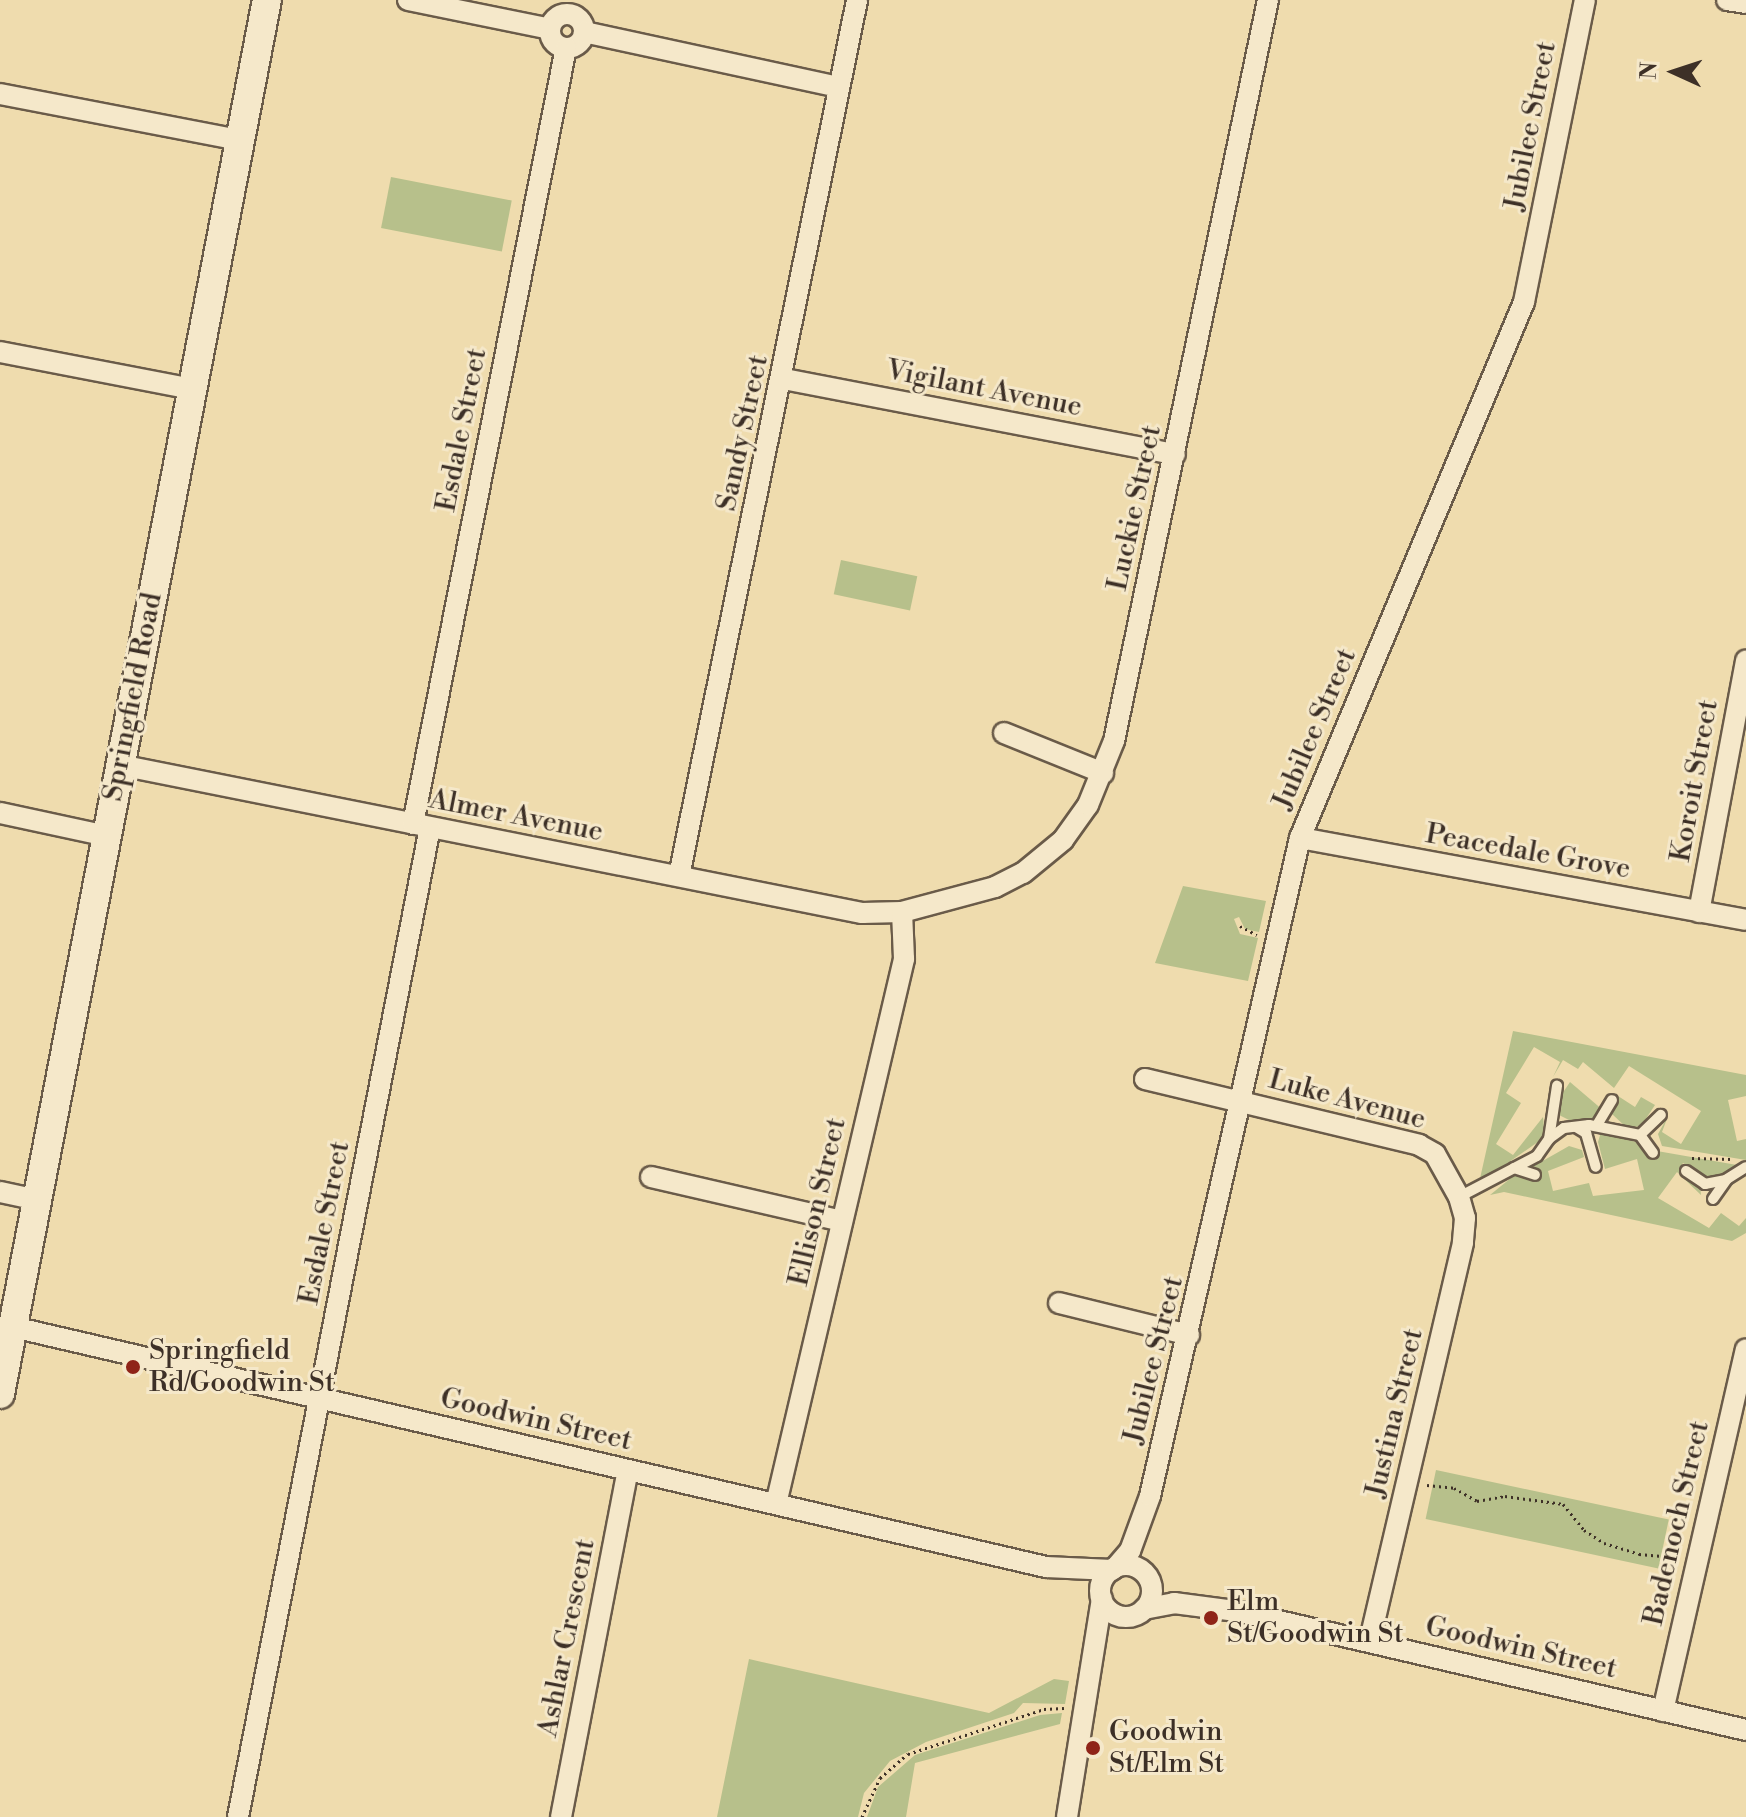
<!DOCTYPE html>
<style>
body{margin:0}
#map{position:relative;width:1746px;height:1817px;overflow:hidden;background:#efdcae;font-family:"Libre Bodoni",serif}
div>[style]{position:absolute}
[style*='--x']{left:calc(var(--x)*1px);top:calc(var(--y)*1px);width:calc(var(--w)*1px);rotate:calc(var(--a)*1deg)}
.green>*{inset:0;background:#b7c08b;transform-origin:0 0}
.path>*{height:3px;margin-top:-1.5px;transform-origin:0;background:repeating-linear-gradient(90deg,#3d3027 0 2px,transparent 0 6px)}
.roads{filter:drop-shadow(2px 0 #6a5b49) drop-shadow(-2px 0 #6a5b49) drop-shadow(0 2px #6a5b49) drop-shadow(0 -2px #6a5b49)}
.service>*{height:10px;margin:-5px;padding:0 5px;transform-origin:5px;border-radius:5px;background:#f5e8ca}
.minor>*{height:20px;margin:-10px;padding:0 10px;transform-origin:10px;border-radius:10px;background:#f5e8ca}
.minor>.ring{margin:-10px;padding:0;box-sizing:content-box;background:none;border:20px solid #f5e8ca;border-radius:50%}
.secondary>*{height:28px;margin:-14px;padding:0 14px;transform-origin:14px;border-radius:14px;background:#f5e8ca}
.dots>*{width:22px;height:22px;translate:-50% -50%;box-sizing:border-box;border:4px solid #f5e8ca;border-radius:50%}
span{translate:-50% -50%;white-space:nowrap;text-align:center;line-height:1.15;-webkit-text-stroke:6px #f5e8ca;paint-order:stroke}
.street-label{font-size:28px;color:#3d3027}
.poi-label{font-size:28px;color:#3d3027}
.left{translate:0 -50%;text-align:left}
.north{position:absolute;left:1634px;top:32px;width:80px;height:80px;-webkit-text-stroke:6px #f5e8ca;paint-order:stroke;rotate:273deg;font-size:22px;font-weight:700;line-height:32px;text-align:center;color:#3d3027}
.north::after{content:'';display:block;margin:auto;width:28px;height:36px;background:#3d3027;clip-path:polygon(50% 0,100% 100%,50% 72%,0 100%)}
</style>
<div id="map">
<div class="green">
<div style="left:391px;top:177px;width:123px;height:52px;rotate:11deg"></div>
<div style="left:841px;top:560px;width:78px;height:35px;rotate:12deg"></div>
<div style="clip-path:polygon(1183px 886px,1266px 901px,1259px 932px,1245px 929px,1239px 917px,1234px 919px,1240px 934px,1258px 938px,1248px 981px,1155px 963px)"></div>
<div style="clip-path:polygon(1513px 1031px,1746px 1075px,1746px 1096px,1728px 1100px,1737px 1141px,1746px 1139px,1746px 1160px,1662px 1146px,1658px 1134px,1668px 1116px,1662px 1132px,1681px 1144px,1701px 1111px,1629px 1066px,1614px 1088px,1583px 1062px,1578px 1069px,1563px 1060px,1553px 1077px,1560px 1062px,1534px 1047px,1506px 1093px,1521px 1103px,1496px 1144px,1513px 1155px,1543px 1117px,1545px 1137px,1479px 1183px)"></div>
<div style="clip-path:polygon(1570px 1082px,1604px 1111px,1596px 1119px,1575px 1123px,1559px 1115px,1560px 1097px)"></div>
<div style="clip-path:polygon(1618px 1096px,1635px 1107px,1641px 1097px,1655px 1105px,1641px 1126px,1627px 1128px,1612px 1114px)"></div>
<div style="clip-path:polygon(1601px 1132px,1643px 1144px,1651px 1160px,1657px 1151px,1737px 1165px,1728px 1174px,1709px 1179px,1683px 1163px,1679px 1170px,1700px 1186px,1701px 1195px,1677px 1172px,1658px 1198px,1709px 1228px,1721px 1213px,1739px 1226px,1746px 1218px,1746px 1233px,1732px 1241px,1504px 1192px,1490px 1195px,1517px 1173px,1534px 1180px,1540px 1174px,1532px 1167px,1569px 1146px,1582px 1150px,1584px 1157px,1548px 1171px,1553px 1191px,1589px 1183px,1593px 1196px,1644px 1190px,1637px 1159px,1605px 1169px,1598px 1142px)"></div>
<div style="left:1436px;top:1470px;width:238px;height:50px;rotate:12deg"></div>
<div style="clip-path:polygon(749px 1659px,989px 1713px,1054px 1679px,1069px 1681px,1065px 1704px,1023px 1703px,1014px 1713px,926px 1742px,890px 1761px,864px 1793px,858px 1817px,717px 1817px)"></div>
<div style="clip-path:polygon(1062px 1713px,1060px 1724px,915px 1763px,906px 1817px,867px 1817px,878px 1787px,915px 1755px,1040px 1715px)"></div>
</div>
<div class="path">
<div style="--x:1240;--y:926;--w:19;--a:28"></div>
<div style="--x:1692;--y:1158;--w:40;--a:1.4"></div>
<div style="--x:1427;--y:1485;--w:27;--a:6"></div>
<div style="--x:1454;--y:1488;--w:26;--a:29"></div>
<div style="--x:1477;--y:1501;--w:28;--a:-10"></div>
<div style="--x:1505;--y:1496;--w:59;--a:7.9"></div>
<div style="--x:1563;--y:1504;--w:33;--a:51"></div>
<div style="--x:1584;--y:1530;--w:24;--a:33"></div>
<div style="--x:1604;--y:1543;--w:37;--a:17"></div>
<div style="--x:1639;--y:1554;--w:32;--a:5"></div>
<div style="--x:862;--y:1817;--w:43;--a:-65.2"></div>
<div style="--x:880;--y:1778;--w:37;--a:-41"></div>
<div style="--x:908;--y:1754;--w:143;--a:-18.3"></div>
<div style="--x:1044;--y:1709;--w:20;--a:-3"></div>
</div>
<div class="roads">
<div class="service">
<div style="--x:1597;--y:1125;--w:29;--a:-59"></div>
<div style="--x:1576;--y:1127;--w:12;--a:31"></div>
<div style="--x:1586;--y:1133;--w:35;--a:74"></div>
<div style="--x:1640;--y:1135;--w:22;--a:54"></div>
<div style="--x:1550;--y:1138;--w:17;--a:-36"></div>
<div style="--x:1564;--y:1128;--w:25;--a:-7"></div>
<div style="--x:1589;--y:1125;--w:52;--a:11.1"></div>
<div style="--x:1640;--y:1135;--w:29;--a:-44"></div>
<div style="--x:1514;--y:1168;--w:22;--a:18"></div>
<div style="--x:1686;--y:1171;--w:23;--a:34"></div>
<div style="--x:1705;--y:1184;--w:20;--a:-11"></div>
<div style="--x:1459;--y:1197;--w:88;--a:-27.7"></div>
<div style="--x:1537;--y:1156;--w:21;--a:-55"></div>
<div style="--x:1549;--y:1139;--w:54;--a:-81.4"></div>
<div style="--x:1713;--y:1199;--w:24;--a:-55"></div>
<div style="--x:1727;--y:1179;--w:22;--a:-32"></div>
</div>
<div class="minor">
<div style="--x:408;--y:0;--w:145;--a:11.5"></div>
<div style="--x:1727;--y:0;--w:19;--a:9"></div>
<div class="ring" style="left:550px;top:14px;width:14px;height:14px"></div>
<div style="--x:584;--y:32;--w:261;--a:12.2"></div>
<div style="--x:0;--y:94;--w:244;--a:10.9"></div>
<div style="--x:0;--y:352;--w:197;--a:10.9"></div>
<div style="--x:784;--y:379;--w:398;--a:10.9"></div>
<div style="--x:1004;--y:733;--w:107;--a:22"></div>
<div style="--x:120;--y:765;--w:757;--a:11.28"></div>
<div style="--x:862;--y:913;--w:40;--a:-1.4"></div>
<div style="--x:902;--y:912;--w:96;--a:-15"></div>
<div style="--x:995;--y:887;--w:31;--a:-27"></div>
<div style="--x:1023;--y:873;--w:52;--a:-39.5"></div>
<div style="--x:1063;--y:840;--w:43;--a:-54.5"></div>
<div style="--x:1088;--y:805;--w:69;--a:-67.9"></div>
<div style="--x:1114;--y:741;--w:757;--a:-78.26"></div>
<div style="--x:0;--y:813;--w:109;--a:12.1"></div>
<div style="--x:413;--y:824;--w:791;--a:-78.85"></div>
<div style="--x:1300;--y:838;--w:453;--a:10.4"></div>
<div style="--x:679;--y:876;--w:894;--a:-78.51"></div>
<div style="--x:1699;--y:912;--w:256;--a:-79.4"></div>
<div style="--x:1145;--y:1079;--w:282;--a:13.5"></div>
<div style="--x:1419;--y:1145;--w:18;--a:29"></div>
<div style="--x:1435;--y:1154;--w:49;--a:60.8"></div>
<div style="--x:1459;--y:1197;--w:22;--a:74"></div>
<div style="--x:1465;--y:1218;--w:25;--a:95"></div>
<div style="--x:1463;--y:1243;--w:409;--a:103.2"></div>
<div style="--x:651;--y:1177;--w:196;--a:13"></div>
<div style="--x:0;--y:1192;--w:38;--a:12"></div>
<div style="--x:1059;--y:1303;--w:134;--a:13.8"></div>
<div style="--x:13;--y:1327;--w:1061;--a:13.08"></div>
<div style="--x:1046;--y:1567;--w:66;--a:2.6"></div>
<div style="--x:776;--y:1504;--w:560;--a:-76.78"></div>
<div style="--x:904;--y:959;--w:47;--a:-92.4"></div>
<div class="ring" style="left:1100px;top:1565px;width:32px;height:32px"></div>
<div style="--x:1115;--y:1568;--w:23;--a:-49"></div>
<div style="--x:1130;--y:1551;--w:59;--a:-70"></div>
<div style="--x:1150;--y:1496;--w:675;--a:-77.16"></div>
<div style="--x:1300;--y:838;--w:581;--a:-67.32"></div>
<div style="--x:1524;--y:302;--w:308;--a:-78.6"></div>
<div style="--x:1144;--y:1609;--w:31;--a:-11"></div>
<div style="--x:1174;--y:1603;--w:63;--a:7.4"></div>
<div style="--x:1236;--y:1611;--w:524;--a:13.13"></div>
<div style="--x:1663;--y:1711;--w:371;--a:-77.1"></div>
<div style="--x:238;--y:1817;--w:1008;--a:-79.02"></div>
<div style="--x:561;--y:1817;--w:353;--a:-79.1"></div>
<div style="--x:1067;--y:1817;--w:221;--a:-80.9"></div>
</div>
<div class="secondary">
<div style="--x:0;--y:1394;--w:1419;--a:-79.16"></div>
</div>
</div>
<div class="dots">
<div style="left:133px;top:1367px;background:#8f2418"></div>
<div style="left:1211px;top:1618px;background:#8f2418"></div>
<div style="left:1093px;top:1748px;background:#8f2418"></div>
</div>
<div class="street-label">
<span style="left:1531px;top:126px;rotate:-79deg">Jubilee Street</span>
<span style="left:984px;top:389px;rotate:11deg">Vigilant Avenue</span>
<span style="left:462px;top:430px;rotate:-79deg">Esdale Street</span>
<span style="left:743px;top:433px;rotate:-78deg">Sandy Street</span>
<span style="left:1135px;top:508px;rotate:-78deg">Luckie Street</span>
<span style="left:133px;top:697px;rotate:-79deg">Springfield Road</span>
<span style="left:1315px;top:729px;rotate:-67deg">Jubilee Street</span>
<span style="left:1695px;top:781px;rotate:-80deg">Koroit Street</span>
<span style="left:516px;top:816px;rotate:11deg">Almer Avenue</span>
<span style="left:1528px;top:852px;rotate:10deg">Peacedale Grove</span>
<span style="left:1347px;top:1100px;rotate:15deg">Luke Avenue</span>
<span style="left:818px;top:1202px;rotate:-77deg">Ellison Street</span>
<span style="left:325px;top:1223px;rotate:-79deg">Esdale Street</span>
<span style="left:1154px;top:1360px;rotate:-76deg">Jubilee Street</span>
<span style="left:1395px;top:1413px;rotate:-77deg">Justina Street</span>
<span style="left:536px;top:1420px;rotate:13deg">Goodwin Street</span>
<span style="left:1677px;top:1523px;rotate:-77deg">Badenoch Street</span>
<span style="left:567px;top:1638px;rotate:-79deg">Ashlar Crescent</span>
<span style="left:1521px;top:1648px;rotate:13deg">Goodwin Street</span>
</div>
<div class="poi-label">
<span class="left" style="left:149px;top:1367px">Springfield<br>Rd/Goodwin St</span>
<span class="left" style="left:1227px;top:1618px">Elm<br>St/Goodwin St</span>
<span class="left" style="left:1109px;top:1748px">Goodwin<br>St/Elm St</span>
</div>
<div class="north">N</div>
</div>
